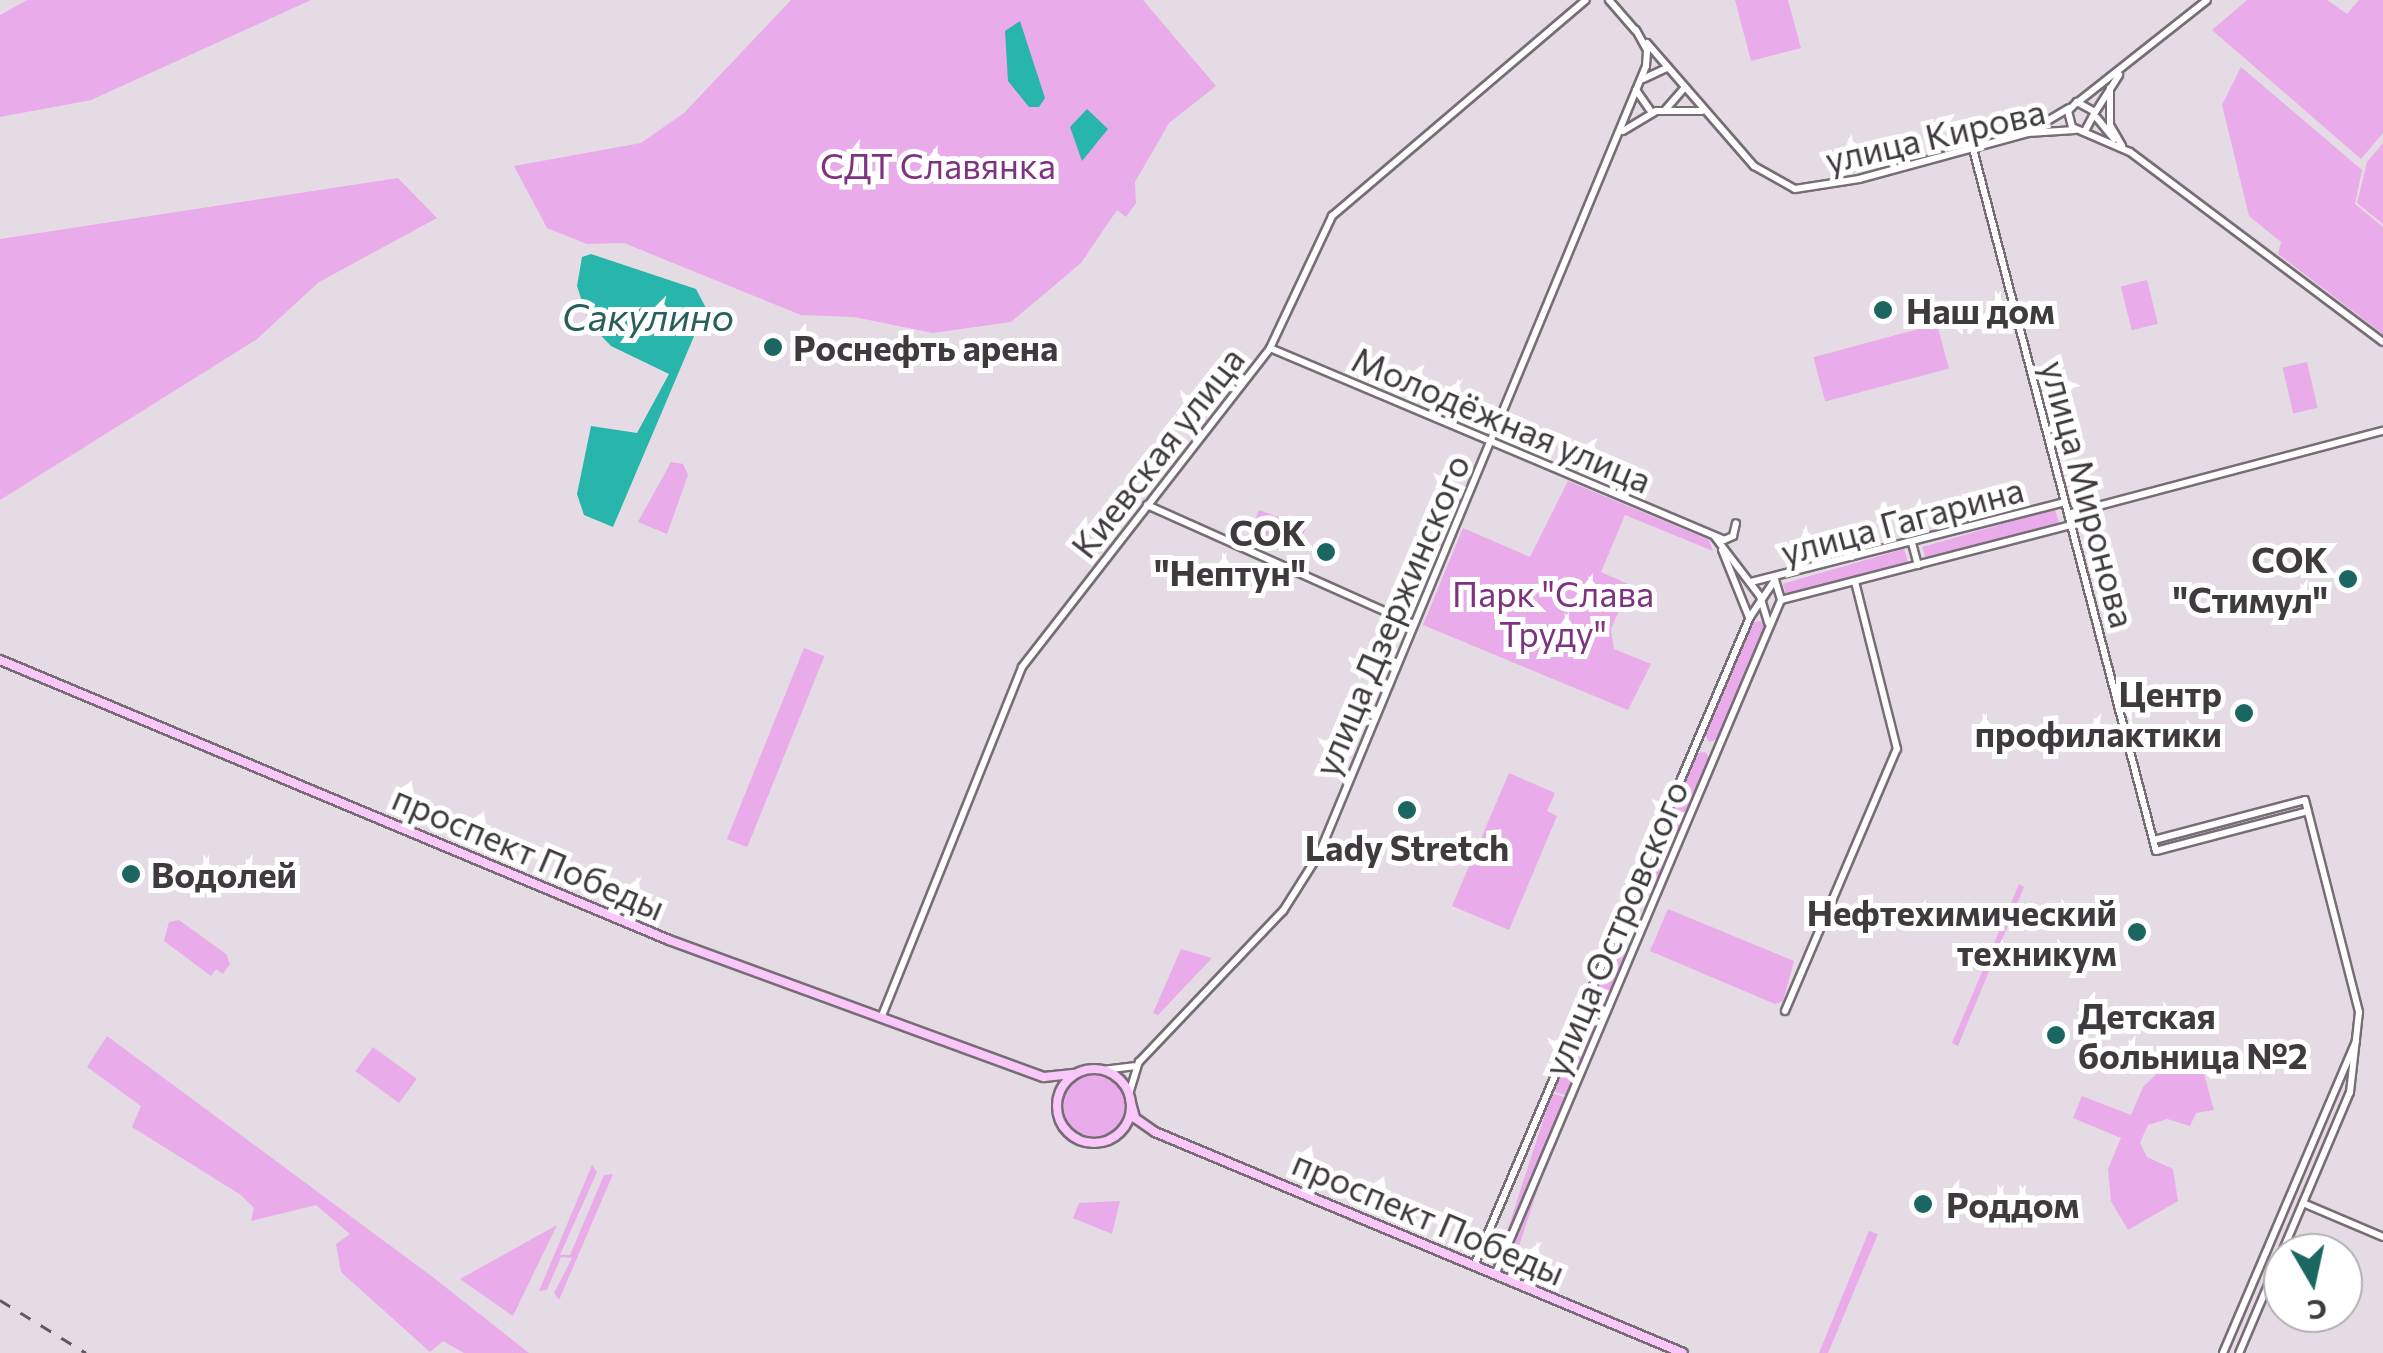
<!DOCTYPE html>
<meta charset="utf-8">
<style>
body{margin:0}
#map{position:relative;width:2383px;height:1353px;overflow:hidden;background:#e5dbe4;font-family:Commissioner,sans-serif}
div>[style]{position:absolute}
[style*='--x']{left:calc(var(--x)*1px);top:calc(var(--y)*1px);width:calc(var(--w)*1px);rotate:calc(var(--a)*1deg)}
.green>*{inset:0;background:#e9abe9;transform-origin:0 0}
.round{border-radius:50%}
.water>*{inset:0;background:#28b6ac}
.roads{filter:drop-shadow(2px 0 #766d75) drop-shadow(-2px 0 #766d75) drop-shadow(0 2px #766d75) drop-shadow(0 -2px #766d75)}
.secondary>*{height:6px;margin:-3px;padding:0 3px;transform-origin:3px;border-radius:3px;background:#fff}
.primary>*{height:8px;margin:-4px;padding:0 4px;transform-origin:4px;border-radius:4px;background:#fac7fa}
.primary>.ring{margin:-4px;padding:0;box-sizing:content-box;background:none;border:8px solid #fac7fa;border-radius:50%}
.rail>*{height:2.5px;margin-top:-1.25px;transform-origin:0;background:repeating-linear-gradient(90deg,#605b60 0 12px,transparent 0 24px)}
.dots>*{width:28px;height:28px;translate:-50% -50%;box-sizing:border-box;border:5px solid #fff;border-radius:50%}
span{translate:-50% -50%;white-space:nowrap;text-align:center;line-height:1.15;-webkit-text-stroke:10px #fff;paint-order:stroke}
.street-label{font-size:35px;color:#3e3a3e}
.park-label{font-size:35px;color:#7e3280}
.poi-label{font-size:35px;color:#3e3a3e;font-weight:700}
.left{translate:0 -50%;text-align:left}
.right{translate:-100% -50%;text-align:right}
.water-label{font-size:38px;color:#295f5b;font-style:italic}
.north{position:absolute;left:2263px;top:1233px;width:100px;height:100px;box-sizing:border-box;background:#fff;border:2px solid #b2b0b2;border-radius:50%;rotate:171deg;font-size:28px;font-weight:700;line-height:40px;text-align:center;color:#3e3a3e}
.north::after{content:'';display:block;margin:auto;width:35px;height:45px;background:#1b6660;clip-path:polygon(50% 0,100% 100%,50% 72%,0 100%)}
</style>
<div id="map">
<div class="green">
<div style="clip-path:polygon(27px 0,311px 0,91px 100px,0 117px,0 15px)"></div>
<div style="clip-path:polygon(791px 0,1143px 0,1216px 86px,1169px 123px,1135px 182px,1136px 203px,1126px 217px,1117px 210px,1081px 263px,1011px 322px,933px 333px,854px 317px,801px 315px,624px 243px,587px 244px,547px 228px,514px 166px,641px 143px,684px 113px)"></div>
<div style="clip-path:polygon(1735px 0,1788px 0,1801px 48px,1751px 61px)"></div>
<div style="clip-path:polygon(2247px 0,2327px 0,2347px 14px,2359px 0,2383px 0,2383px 133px,2361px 159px,2212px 30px)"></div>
<div style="clip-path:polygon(2241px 67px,2362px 170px,2355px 204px,2383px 227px,2383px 334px,2278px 254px,2281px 242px,2249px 216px,2222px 105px)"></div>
<div style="clip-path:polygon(2383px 143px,2383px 224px,2357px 203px,2367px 162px)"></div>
<div style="clip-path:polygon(398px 178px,437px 218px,319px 282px,257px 339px,0 500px,0 239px)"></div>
<div style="left:2147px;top:280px;width:45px;height:27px;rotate:76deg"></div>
<div style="left:1937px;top:324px;width:46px;height:128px;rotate:75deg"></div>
<div style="left:2307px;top:362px;width:47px;height:25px;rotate:77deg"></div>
<div style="clip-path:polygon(671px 462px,683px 464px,688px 475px,667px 534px,638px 522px)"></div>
<div style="clip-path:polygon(1568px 481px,1709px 540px,1713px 551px,1625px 515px,1601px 572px,1630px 585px,1611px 629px,1614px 649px,1651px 664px,1628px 710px,1423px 625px,1463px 528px,1530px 557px)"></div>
<div style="left:2055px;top:509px;width:15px;height:138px;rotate:74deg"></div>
<div style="left:1259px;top:510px;width:50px;height:24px;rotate:20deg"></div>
<div style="left:1904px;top:549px;width:15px;height:126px;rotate:74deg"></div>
<div style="clip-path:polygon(1761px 621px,1766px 628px,1718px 739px,1709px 742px,1705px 734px,1752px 622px)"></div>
<div style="left:804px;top:648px;width:22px;height:206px;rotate:22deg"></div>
<div style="clip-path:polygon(1705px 752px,1710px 759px,1656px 888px,1646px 891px,1642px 882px,1697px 753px)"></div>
<div style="clip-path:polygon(1509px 773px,1555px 793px,1547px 811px,1557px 816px,1509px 930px,1452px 906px)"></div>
<div style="clip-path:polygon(2019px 884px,2024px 887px,1958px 1046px,1952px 1043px)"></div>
<div style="clip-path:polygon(1668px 909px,1794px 961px,1783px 1001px,1775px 1004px,1650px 951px)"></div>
<div style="clip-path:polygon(179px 920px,226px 954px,230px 964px,223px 974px,216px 969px,211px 976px,164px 941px,169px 922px)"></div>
<div style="clip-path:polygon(1181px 949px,1212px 958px,1158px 1015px,1153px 1013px)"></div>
<div style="clip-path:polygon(1622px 950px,1627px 957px,1567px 1096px,1553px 1091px,1612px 951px)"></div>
<div style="clip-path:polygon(107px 1036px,434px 1278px,529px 1353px,464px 1353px,443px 1341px,430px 1352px,341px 1272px,336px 1244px,350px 1234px,316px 1205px,251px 1221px,254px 1208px,241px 1195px,132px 1127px,141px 1106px,87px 1067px)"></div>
<div style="left:373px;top:1047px;width:54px;height:30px;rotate:36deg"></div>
<div style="clip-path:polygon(2199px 1056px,2214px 1110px,2196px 1113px,2190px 1126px,2167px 1119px,2148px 1125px,2140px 1143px,2147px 1157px,2173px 1169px,2178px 1201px,2128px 1230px,2111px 1201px,2108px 1169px,2121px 1138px,2073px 1118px,2082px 1096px,2131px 1115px,2143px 1087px,2167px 1064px)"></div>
<div class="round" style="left:1061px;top:1075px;width:64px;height:64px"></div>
<div style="left:1552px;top:1093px;width:16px;height:177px;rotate:18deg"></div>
<div style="clip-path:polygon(592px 1165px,597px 1172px,560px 1255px,570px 1255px,604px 1175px,613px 1174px,559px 1300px,554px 1293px,572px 1258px,561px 1257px,547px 1290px,539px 1291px)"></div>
<div style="clip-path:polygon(1120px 1201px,1112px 1234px,1073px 1218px,1079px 1203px)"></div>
<div style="clip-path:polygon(557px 1225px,513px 1316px,460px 1279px)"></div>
<div style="clip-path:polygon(1869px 1231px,1878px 1234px,1828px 1353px,1819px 1353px)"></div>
</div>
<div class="water">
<div style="clip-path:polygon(1020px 21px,1045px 98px,1039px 107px,1029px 107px,1008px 81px,1005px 31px)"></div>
<div style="clip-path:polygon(1087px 109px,1108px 129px,1082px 161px,1070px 127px)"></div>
<div style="clip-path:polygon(591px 254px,696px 289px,706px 308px,613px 527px,584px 515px,577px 494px,591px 426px,637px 433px,669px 374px,611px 346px,589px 323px,577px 286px,582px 257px)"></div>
</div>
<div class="roads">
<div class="secondary">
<div style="--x:1609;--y:0;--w:40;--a:49"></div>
<div style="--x:1647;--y:43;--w:163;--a:49"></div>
<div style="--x:1754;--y:166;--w:47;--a:29.3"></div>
<div style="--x:1795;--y:189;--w:65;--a:-8.9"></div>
<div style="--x:1859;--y:179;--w:175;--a:-15.2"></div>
<div style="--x:2028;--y:133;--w:47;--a:-3.7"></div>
<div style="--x:1643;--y:79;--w:26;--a:-25"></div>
<div style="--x:2110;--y:88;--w:37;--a:90"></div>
<div style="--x:2110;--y:125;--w:24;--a:60"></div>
<div style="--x:1636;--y:90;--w:24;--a:55"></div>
<div style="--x:2078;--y:102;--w:164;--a:-38.3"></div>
<div style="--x:1666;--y:109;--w:29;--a:-49"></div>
<div style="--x:2096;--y:111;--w:43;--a:-57.4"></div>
<div style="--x:2097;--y:118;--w:27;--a:51"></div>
<div style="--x:2032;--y:130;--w:43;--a:-30.7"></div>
<div style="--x:1623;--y:131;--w:39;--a:-31"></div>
<div style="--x:1656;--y:111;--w:46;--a:0"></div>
<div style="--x:2085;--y:131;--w:21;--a:-62"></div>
<div style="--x:2095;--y:112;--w:21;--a:-151"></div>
<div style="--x:2077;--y:102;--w:13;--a:135"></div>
<div style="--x:2068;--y:111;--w:16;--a:76"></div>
<div style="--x:2072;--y:127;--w:63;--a:23.3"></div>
<div style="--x:2130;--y:152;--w:316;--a:36.9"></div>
<div style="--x:1973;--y:149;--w:725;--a:75.39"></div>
<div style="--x:2156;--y:851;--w:157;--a:-14.7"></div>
<div style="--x:1270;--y:348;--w:493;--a:22.9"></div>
<div style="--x:1724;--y:540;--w:10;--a:-24"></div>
<div style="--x:1733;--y:536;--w:13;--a:-77"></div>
<div style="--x:1147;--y:505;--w:291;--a:24.1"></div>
<div style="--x:2068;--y:514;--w:326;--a:-14.8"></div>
<div style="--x:1715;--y:537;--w:74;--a:52.7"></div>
<div style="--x:1760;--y:596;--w:28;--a:73"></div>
<div style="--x:1912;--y:543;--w:23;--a:75"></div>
<div style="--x:1722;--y:550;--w:72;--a:68.1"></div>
<div style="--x:1775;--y:580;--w:21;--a:73"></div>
<div style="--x:1751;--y:582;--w:324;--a:-14.3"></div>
<div style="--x:1781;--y:600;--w:300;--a:-14.5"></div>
<div style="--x:2154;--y:840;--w:156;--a:-14.8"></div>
<div style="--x:2305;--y:800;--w:219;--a:75.7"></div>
<div style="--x:2359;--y:1012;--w:81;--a:96.4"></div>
<div style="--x:2350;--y:1092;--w:284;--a:113"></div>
<div style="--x:1785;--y:1011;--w:285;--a:-66.9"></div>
<div style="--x:1897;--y:749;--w:172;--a:-104.1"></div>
<div style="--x:881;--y:1018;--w:378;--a:-68.1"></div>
<div style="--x:1022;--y:667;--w:404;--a:-52.1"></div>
<div style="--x:1270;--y:348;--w:146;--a:-64.8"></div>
<div style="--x:1332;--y:216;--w:333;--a:-40.4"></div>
<div style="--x:1103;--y:1070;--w:31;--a:-7"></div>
<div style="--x:1129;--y:1094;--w:34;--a:-73"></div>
<div style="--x:1139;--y:1062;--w:209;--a:-46.4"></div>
<div style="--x:1283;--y:911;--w:67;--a:-57.7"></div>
<div style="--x:1319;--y:854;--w:853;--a:-67.46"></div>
<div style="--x:1646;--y:66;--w:16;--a:-86"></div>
<div style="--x:1647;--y:50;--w:23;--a:-119"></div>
<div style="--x:2303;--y:1203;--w:87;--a:23"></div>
<div style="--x:1474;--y:1266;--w:705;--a:-66.96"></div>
<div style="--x:1750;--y:617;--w:45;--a:-56"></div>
<div style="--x:1495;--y:1275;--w:733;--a:-67.04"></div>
<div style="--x:2223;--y:1353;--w:339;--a:-66.9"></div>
</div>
<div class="primary">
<div style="--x:0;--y:660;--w:725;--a:22.71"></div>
<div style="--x:669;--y:940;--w:399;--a:20.1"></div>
<div style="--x:1044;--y:1077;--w:31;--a:-6"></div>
<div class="ring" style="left:1057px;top:1069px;width:66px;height:66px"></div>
<div style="--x:1130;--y:1099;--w:20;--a:75"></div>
<div style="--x:1135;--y:1118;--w:24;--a:35"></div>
<div style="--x:1155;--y:1132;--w:572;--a:22.71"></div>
</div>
</div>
<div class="rail">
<div style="--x:0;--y:1300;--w:101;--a:31.6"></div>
</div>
<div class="dots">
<div style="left:1883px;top:310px;background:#1b6660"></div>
<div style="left:773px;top:347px;background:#1b6660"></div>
<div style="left:1326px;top:552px;background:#1b6660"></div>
<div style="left:2348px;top:579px;background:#1b6660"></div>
<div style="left:2244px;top:713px;background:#1b6660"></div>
<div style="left:1407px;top:810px;background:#1b6660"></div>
<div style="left:131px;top:874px;background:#1b6660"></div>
<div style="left:2137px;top:932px;background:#1b6660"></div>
<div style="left:2056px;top:1035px;background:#1b6660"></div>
<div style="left:1923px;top:1204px;background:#1b6660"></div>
</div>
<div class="street-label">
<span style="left:1935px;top:135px;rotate:-13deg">улица Кирова</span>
<span style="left:1502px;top:419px;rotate:23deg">Молодёжная улица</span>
<span style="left:1157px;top:452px;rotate:-52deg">Киевская улица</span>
<span style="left:2089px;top:494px;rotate:75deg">улица Миронова</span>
<span style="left:1902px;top:520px;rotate:-15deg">улица Гагарина</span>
<span style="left:1391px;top:615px;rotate:-67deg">улица Дзержинского</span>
<span style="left:529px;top:852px;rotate:23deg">проспект Победы</span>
<span style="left:1615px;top:928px;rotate:-67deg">улица Островского</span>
<span style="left:1429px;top:1217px;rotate:23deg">проспект Победы</span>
</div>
<div class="park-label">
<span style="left:938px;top:165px">СДТ Славянка</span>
<span style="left:1553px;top:613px">Парк "Слава<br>Труду"</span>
</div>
<div class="poi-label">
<span class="left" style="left:1906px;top:310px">Наш дом</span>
<span class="left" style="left:793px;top:347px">Роснефть арена</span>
<span class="right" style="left:1306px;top:552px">СОК<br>"Нептун"</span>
<span class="right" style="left:2328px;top:579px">СОК<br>"Стимул"</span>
<span class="right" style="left:2222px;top:713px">Центр<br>профилактики</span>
<span style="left:1407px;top:847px">Lady Stretch</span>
<span class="left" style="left:151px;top:874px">Водолей</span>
<span class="right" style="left:2117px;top:932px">Нефтехимический<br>техникум</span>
<span class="left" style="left:2078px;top:1035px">Детская<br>больница №2</span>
<span class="left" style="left:1946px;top:1204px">Роддом</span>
</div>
<div class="water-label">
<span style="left:648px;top:316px">Сакулино</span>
</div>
<div class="north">С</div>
</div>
